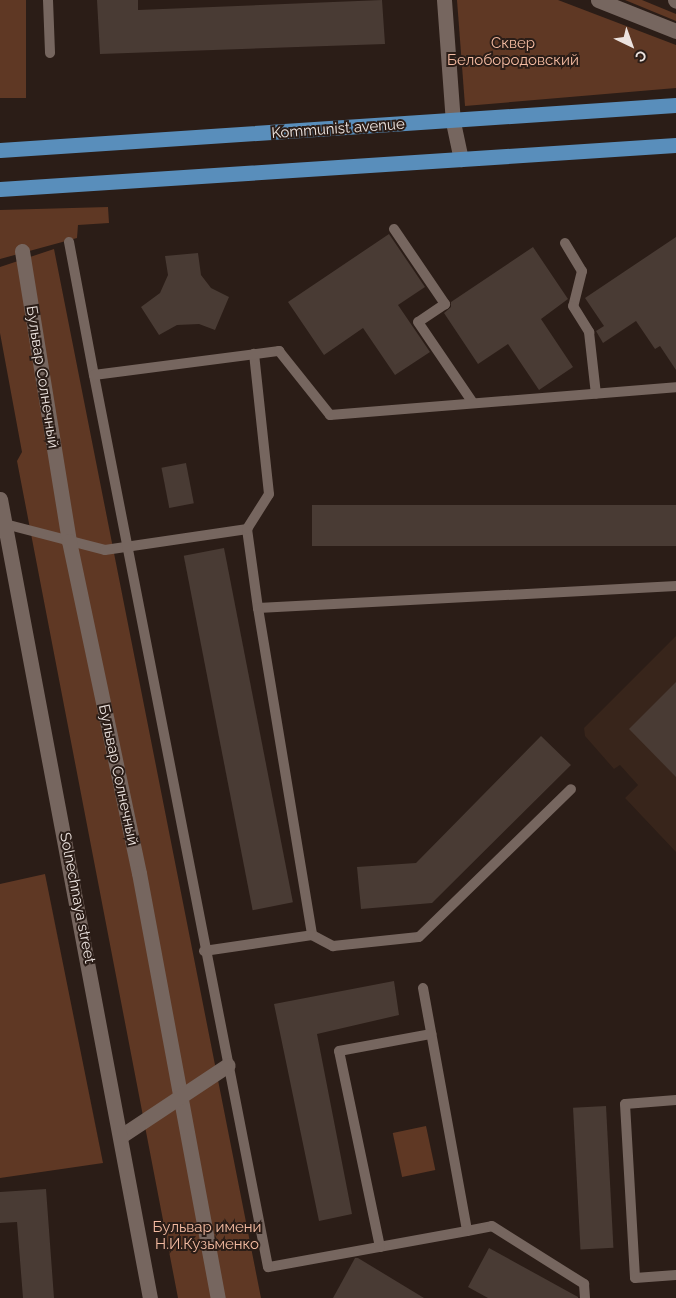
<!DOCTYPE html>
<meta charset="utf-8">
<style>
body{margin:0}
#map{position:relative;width:676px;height:1298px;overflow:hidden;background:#2b1d17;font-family:Raleway,sans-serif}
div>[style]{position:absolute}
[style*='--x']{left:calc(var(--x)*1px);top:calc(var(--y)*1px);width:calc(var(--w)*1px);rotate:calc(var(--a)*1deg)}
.built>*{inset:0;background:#38251b}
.green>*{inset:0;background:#5f3824;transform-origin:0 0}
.building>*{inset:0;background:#493b34;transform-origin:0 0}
.lane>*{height:10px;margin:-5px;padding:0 5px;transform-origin:5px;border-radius:5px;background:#76665f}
.street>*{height:15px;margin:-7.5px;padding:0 7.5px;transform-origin:7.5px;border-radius:7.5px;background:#76665f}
.secondary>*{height:15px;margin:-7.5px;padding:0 7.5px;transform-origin:7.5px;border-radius:7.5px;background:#76665f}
.primary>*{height:15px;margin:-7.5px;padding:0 7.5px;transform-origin:7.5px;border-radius:7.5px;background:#598ebb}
span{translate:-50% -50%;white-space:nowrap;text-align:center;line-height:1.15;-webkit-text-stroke:4px #2b1d17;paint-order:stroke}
.park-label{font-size:15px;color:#f5bca2}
.street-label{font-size:15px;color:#ece3df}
.north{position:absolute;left:606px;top:20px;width:50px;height:50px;-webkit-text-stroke:4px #2b1d17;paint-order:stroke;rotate:138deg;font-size:14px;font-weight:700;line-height:20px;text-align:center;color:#ece3df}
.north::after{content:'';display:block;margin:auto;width:18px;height:22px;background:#ece3df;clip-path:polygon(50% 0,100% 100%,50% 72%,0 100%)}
</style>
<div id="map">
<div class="built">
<div style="clip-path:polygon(676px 636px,676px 852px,625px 798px,638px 785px,620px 765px,614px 769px,585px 736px,584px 728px)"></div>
</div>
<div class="green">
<div style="left:0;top:0;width:26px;height:98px"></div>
<div style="clip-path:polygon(457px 0,558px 0,676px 45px,676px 88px,465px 106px)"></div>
<div style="clip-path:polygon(625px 0,642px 0,676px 14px,676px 21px)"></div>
<div style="clip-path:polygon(108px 207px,109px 223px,78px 225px,77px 238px,0 259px,0 210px)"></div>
<div style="clip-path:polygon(54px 249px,261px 1298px,178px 1298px,17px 461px,22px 452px,0 333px,0 267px)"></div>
<div style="clip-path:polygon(45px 874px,103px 1163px,0 1178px,0 884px)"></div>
<div style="left:426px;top:1126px;width:45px;height:34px;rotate:78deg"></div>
</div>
<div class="building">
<div style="clip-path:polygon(97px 0,138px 0,138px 10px,382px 0,385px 44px,100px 54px)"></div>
<div style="clip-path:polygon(389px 234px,425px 287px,398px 305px,430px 352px,395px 375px,363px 328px,324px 355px,288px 302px)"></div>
<div style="clip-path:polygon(676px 237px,676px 370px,660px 346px,655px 349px,636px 321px,603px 343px,596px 331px,604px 326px,585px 298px)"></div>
<div style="clip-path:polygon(533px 247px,568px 299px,541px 319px,573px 367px,539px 390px,508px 344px,478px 364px,444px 313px,451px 307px,451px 302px)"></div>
<div style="clip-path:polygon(198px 253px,201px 275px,211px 288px,229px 297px,215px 330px,199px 324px,177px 325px,159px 335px,141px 307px,160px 293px,168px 275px,165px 256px)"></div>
<div style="left:186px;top:463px;width:41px;height:25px;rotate:79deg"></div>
<div style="left:676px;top:505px;width:41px;height:364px;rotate:90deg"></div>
<div style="left:224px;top:548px;width:361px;height:41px;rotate:79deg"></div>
<div style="clip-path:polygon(676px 682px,676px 777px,629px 729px)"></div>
<div style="clip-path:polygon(541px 736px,571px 765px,432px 903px,361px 909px,357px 867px,416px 863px)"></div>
<div style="clip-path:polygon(394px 981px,399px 1015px,317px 1034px,352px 1214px,319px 1221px,274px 1004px)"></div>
<div style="left:606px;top:1106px;width:142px;height:33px;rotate:87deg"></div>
<div style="clip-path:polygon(46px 1189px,54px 1298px,23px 1298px,17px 1222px,0 1223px,0 1192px)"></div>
<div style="clip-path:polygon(489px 1248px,578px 1297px,578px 1298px,488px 1298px,468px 1287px)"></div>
<div style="clip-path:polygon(355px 1258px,358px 1258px,424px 1298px,333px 1298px)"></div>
</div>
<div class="lane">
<div style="--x:48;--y:0;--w:53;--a:87.8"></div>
<div style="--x:394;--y:229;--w:91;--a:55.8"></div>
<div style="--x:445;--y:304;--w:32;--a:146"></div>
<div style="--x:418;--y:322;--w:98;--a:55.8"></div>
<div style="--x:69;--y:242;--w:135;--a:79.4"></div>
<div style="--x:565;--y:243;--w:33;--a:59"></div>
<div style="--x:582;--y:271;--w:36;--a:104"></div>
<div style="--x:573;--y:306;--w:31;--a:58"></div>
<div style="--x:589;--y:332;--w:62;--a:83.6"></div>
<div style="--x:5;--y:524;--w:103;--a:14.6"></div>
<div style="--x:105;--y:550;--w:144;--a:-8.4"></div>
<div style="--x:247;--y:529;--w:80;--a:82.1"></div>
<div style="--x:258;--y:608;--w:419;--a:-3"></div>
<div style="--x:247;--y:529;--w:41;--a:-57.8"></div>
<div style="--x:269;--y:494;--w:141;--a:-96.1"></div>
<div style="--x:258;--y:608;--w:331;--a:80.6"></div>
<div style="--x:204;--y:951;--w:109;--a:-8.4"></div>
<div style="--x:312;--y:935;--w:24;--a:28"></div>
<div style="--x:333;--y:946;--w:86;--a:-6"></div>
<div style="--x:419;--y:937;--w:212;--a:-44.2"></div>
<div style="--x:423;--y:988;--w:247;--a:79.7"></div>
<div style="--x:467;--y:1231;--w:202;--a:169.7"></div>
<div style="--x:268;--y:1267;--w:909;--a:-101.04"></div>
<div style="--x:94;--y:375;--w:187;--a:-7.4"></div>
<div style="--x:279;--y:351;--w:82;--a:51.4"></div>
<div style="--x:330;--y:415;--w:347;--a:-4.6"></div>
<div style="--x:676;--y:1100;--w:51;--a:175.5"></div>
<div style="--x:625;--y:1104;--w:174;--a:86.7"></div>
<div style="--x:635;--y:1278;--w:41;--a:-4.2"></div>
<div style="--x:467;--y:1231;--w:25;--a:-11"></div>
<div style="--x:492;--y:1226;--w:109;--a:32.2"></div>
<div style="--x:584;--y:1284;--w:14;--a:86"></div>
<div style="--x:380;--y:1247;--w:200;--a:-101.8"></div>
<div style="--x:339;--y:1051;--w:94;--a:-10.5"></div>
</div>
<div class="street">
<div style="--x:22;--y:251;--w:294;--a:80.8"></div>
<div style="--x:69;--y:541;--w:339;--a:78.1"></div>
<div style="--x:139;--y:873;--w:432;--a:79.5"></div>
<div style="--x:121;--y:1136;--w:128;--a:-33.6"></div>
</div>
<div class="secondary">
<div style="--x:444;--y:0;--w:122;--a:85.8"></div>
<div style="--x:453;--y:122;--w:38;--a:78"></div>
<div style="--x:598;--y:0;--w:84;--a:21.7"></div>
<div style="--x:675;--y:0;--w:1;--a:45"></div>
<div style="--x:0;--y:499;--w:813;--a:79.37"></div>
</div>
<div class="primary">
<div style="--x:0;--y:150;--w:677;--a:-3.81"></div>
<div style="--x:0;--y:189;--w:677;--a:-3.72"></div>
</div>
<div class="park-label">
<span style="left:513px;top:52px">Сквер<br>Белобородовский</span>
<span style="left:207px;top:1236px">Бульвар имени<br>Н.И.Кузьменко</span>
</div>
<div class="street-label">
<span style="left:338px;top:129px;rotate:-4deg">Kommunist avenue</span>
<span style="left:42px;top:377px;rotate:81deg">Бульвар Солнечный</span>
<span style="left:118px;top:775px;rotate:78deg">Бульвар Солнечный</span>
<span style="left:77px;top:898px;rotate:79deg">Solnechnaya street</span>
</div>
<div class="north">С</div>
</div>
